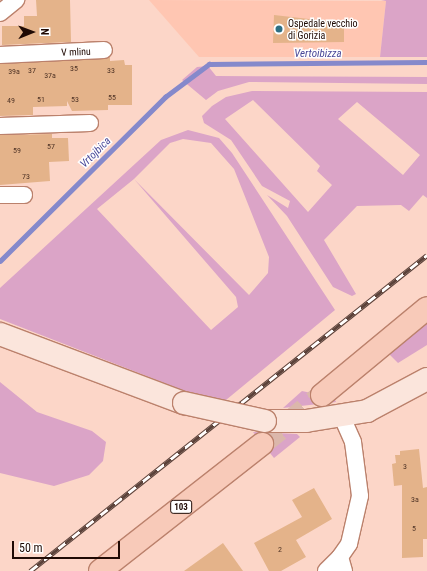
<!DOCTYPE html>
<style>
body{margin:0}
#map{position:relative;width:427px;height:571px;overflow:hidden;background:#fcd6c8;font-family:"Roboto Condensed",sans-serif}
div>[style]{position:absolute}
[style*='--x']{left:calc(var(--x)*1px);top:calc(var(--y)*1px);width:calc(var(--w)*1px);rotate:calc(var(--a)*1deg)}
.built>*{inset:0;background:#ffc6b2}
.green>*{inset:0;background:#dba4c7}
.stream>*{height:4.5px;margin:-2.25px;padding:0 2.25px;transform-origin:2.25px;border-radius:2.25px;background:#8589cb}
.building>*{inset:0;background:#e4b38a}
.primary-tunnel>*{height:22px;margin-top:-11px;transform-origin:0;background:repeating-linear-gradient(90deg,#dbb7ab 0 22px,transparent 0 33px)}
.roads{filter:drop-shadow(1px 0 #bb816c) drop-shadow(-1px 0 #bb816c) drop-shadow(0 1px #bb816c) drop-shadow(0 -1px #bb816c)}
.street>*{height:16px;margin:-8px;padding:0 8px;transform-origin:8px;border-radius:8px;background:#fff}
.secondary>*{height:22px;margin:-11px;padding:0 11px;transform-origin:11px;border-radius:11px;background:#fbe5dc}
.primary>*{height:22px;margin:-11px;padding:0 11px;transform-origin:11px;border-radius:11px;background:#f8cab9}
.rail>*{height:4.5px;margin-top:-2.25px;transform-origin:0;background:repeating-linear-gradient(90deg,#fff 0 9px,#5b423a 0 18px);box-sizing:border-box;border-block:1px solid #5b423a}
.bridges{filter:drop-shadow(1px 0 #bb816c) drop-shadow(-1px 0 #bb816c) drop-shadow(0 1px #bb816c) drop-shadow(0 -1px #bb816c)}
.secondary-bridge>*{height:22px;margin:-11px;padding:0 11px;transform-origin:11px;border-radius:11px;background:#fbe5dc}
.dots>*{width:11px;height:11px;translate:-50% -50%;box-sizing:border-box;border:2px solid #fff;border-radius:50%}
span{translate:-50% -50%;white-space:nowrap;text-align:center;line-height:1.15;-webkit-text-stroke:3px #fff;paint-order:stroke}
.number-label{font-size:8px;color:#503426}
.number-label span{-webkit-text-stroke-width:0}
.shield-label span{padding:1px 3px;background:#fff;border:1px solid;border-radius:3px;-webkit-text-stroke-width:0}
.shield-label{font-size:9px;color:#1f0a04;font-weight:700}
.poi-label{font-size:10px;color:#1f0a04}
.left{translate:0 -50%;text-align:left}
.street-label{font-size:10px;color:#1f0a04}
.water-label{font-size:11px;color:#494898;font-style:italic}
.north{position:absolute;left:12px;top:12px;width:40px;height:40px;-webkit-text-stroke:3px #fff;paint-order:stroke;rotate:89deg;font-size:11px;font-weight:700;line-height:16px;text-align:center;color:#1f0a04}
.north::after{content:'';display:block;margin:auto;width:14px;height:18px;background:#1f0a04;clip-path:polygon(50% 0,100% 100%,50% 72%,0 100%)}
.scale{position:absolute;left:12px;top:541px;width:108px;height:18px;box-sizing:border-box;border:2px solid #1f0a04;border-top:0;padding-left:5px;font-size:12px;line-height:14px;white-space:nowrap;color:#1f0a04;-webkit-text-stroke:3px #fff;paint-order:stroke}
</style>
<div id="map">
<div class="built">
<div style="clip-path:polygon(149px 0,386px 1px,380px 57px,199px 57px)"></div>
</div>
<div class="green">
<div style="clip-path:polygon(381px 0,427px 0,427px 57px,380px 57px,386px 1px)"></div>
<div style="clip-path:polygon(208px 66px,216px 76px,427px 77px,427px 84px,249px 82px,218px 91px,206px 100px,182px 80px,197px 67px)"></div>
<div style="clip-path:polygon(evenodd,252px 91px,427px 92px,427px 198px,423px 195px,409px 211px,401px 205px,357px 206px,324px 240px,356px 294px,352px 296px,333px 287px,287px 216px,267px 195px,288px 208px,290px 201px,262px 186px,231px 140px,204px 123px,202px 116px,212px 106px,226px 97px,252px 91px,253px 100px,320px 166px,317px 171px,332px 185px,308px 212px,225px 119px,253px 100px,252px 91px,357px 102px,420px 155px,403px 175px,338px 119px,357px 102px)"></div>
<div style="clip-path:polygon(evenodd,188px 130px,219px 138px,232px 153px,335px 310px,226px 400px,185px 391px,0 319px,0 288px,161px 140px,188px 130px,183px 139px,211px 143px,234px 169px,269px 257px,268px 273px,249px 295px,134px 179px,170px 143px,183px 139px,188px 130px,134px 179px,236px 297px,238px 307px,211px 330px,97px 209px,134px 179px)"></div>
<div style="clip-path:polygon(427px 320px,427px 345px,398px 363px,387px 352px)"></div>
<div style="clip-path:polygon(0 382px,37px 412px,92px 431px,106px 442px,103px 461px,89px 475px,54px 486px,0 473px)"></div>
<div style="clip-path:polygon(302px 391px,334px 398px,336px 402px,283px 408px)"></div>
<div style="clip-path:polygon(253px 432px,297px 434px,300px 437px,274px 458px)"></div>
</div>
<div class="stream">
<div style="--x:0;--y:261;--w:233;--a:-44.8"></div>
<div style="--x:165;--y:97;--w:55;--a:-36.9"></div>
<div style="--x:209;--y:64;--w:218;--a:-0.5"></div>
</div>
<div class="building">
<div style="clip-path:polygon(36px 0,70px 0,71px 42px,2px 45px,2px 26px,24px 26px,24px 16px,37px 16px)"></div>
<div style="clip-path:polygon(274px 15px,344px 23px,344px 42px,273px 43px)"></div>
<div style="clip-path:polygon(110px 57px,110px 61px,124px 60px,125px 65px,132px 65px,132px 105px,108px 105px,108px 110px,72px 111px,67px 101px,67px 106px,33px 107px,33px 115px,0 116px,0 64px)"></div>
<div style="clip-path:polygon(52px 134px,52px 138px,68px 138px,69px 161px,49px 162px,50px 181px,0 185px,0 135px)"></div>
<div style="clip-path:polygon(419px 449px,423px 488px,427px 487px,427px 539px,423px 539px,423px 557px,402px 558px,402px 485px,394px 486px,392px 464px,396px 463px,395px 455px,400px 455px,400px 451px)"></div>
<div style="clip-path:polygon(314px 488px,332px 519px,296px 540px,306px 557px,281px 571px,269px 571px,254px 543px,302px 517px,292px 500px)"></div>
<div style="clip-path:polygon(223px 543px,243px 571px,184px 571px)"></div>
</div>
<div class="primary-tunnel">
<div style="--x:262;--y:444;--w:77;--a:-39.2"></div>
</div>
<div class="roads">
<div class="street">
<div style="--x:0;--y:13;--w:21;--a:-39"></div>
<div style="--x:0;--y:55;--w:104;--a:-2.8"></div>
<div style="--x:0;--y:126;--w:90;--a:-1.9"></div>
<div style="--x:0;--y:195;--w:24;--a:0"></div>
<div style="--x:342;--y:417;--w:27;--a:66"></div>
<div style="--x:353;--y:442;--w:54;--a:82.6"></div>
<div style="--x:360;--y:496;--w:49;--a:102.9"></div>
<div style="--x:349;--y:544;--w:16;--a:125"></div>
<div style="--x:340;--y:557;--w:15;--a:74"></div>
<div style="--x:326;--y:571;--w:20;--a:-45"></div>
</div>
<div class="secondary">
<div style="--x:0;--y:334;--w:197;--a:20.6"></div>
<div style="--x:265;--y:421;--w:41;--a:0"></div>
<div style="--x:306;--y:421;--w:62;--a:-9.3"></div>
<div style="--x:367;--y:411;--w:68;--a:-28.1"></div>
</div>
<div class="primary">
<div style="--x:322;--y:395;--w:136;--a:-39.6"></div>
<div style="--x:100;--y:571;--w:206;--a:-38.1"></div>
</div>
</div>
<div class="rail">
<div style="--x:30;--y:571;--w:507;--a:-38.52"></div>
</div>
<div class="bridges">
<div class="secondary-bridge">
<div style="--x:184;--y:403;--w:83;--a:12.5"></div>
</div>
</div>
<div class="dots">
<div style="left:279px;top:29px;background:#2e6f83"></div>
</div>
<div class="number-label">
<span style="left:74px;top:69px">35</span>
<span style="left:32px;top:71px">37</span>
<span style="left:111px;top:71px">33</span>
<span style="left:14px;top:72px">39a</span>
<span style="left:50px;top:76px">37a</span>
<span style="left:112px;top:98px">55</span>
<span style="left:41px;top:100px">51</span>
<span style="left:75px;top:100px">53</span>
<span style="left:11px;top:101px">49</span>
<span style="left:51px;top:147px">57</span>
<span style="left:17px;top:151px">59</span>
<span style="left:26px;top:177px">73</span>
<span style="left:405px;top:467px">3</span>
<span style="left:415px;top:500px">3a</span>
<span style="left:414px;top:529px">5</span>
<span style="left:280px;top:550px">2</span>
</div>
<div class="shield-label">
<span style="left:181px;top:507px">103</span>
</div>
<div class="poi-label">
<span class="left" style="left:288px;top:29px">Ospedale vecchio<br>di Gorizia</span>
</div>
<div class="street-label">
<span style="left:76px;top:52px;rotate:-2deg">V mlinu</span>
</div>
<div class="water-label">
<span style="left:318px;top:54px">Vertoibizza</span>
<span style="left:96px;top:153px;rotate:-45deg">Vrtojbica</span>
</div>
<div class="north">N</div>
<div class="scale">50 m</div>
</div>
